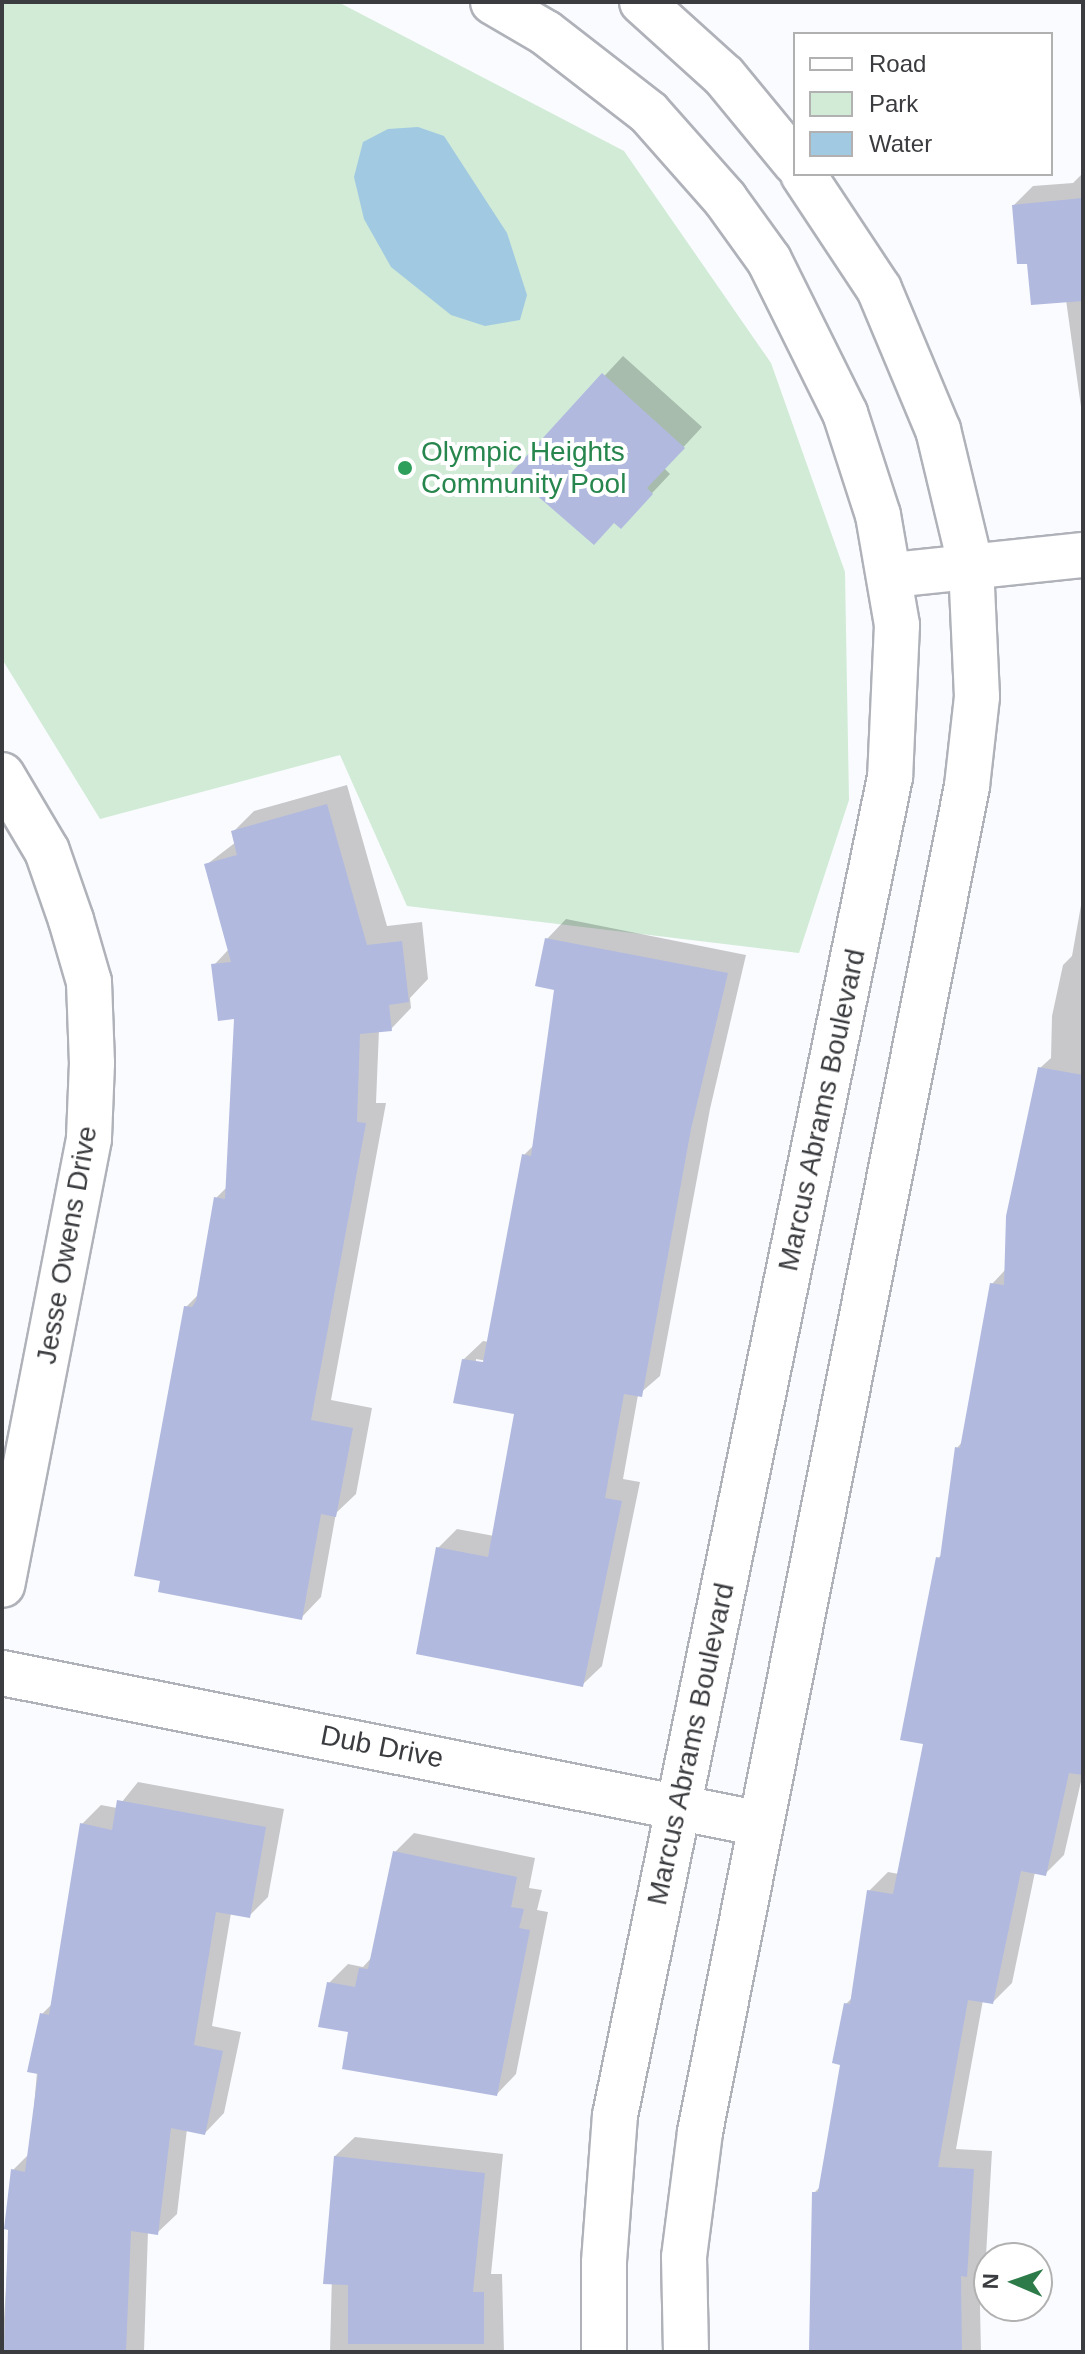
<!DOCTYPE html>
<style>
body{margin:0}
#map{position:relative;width:1085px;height:2354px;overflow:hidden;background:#fafbfe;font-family:Arial,sans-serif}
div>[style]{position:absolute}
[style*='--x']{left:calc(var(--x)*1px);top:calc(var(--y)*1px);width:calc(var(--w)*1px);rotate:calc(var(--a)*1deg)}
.green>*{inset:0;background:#d1ebd7}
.water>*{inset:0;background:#a1c9e2}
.shadow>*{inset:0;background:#0003}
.building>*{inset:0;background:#b1b9df}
.roads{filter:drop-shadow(2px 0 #b0b2ba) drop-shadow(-2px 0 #b0b2ba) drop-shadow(0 2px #b0b2ba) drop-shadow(0 -2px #b0b2ba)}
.minor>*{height:44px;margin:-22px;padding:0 22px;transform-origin:22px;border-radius:22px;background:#fff}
.dots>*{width:22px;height:22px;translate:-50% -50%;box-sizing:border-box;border:4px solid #fff;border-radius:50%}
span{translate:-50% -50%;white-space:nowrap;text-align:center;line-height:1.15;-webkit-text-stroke:8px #fff;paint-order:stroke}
.leisure-label{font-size:28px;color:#27864d}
.left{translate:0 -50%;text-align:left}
.street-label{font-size:28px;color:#3b3c3f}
.frame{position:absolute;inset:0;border:4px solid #3b3c3f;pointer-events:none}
.legend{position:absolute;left:793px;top:32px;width:260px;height:144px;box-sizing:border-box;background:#fff;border:2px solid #b1b1b2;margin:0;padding:10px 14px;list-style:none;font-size:24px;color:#3b3c3f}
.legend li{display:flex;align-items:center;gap:16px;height:40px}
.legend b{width:40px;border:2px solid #b1b1b2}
.north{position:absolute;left:973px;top:2242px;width:80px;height:80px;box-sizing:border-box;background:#fff;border:2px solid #b1b1b2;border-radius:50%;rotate:272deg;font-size:22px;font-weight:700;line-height:32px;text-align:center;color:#3b3c3f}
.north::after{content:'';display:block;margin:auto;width:28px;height:36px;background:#2e7b4a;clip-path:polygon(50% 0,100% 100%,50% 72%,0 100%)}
</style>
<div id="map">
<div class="green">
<div style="clip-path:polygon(2px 2px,338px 2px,624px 151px,771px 363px,845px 572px,849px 800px,799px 953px,407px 906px,340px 755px,100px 819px,2px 659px)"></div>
</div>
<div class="water">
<div style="clip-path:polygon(418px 127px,444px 136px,507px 233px,527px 295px,520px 320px,485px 326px,451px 315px,391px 267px,364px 219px,354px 177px,363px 142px,388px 129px)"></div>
</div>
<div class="shadow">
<div style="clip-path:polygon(1083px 173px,1083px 413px,1082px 414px,1066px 300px,1029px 262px,1014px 205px,1033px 186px,1073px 183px)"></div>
<div style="clip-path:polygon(623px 356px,702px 427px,664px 468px,670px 474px,639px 507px,514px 473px)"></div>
<div style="clip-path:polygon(347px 785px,387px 926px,422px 922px,428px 979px,410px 998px,411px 1008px,391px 1029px,379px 1030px,376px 1103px,386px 1103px,331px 1400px,372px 1408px,356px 1494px,336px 1513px,321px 1597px,301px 1618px,186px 1307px,199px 1294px,216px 1198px,228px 1186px,236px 1017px,214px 965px,229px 949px,206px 865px,236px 842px,233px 832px,254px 811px)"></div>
<div style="clip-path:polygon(1083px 894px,1083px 1773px,1064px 1855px,1045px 1874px,1035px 1872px,1012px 1983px,993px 2002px,983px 2000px,956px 2149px,992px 2151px,986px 2256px,979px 2262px,981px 2352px,810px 2352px,814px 2193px,822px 2185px,842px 2063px,846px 2004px,854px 1996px,869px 1891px,888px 1872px,899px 1874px,925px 1743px,938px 1558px,943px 1554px,957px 1448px,963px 1441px,992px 1284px,1006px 1269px,1040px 1068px,1051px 1058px,1052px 1016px,1063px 965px,1072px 956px)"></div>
<div style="clip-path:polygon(evenodd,566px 919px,746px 955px,710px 1109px,660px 1376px,638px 1395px,623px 1479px,640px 1482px,602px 1666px,582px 1685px,438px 1548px,457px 1529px,494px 1536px,517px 1413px,463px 1360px,483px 1341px,489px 1342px,524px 1155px,535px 1144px,556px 988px,547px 939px,566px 919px,476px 1359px,493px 1362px,476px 1363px,476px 1359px)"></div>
<div style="clip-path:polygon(2px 965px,4px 1008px,2px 1011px)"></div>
<div style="clip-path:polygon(138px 1782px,284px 1809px,268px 1897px,249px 1916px,231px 1913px,212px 2026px,241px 2032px,224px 2113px,205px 2133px,187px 2129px,177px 2214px,157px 2233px,148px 2231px,144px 2352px,2px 2352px,13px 2170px,30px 2153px,42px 2014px,53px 2003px,82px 1824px,101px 1805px,117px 1808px)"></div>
<div style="clip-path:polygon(414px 1833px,535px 1858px,529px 1888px,542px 1890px,537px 1910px,548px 1912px,516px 2074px,497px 2094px,350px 2030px,329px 1983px,348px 1964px,363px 1967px,372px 1957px,395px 1852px)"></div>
<div style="clip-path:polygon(355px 2137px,503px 2154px,491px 2274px,502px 2274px,504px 2352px,330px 2352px,335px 2156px)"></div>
</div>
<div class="building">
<div style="clip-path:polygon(1083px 198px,1083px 301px,1031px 305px,1027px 264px,1017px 264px,1012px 205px)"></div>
<div style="clip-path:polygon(602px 373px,685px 448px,647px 488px,653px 494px,621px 529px,614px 523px,594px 545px,511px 473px)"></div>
<div style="clip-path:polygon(327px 804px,367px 945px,402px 941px,409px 1002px,389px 1005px,392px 1031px,360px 1034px,357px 1122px,366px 1123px,311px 1420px,353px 1428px,336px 1517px,321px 1514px,302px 1620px,158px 1592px,160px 1581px,134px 1576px,184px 1306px,192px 1307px,196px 1301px,214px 1197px,225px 1199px,234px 1019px,218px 1021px,211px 964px,231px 962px,204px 864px,237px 855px,231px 831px)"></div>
<div style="clip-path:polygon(545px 938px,728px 973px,691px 1129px,642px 1397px,624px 1394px,605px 1498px,622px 1501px,583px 1687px,416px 1654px,436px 1547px,488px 1557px,514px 1414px,453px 1403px,462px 1359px,483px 1362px,522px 1154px,531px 1156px,554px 990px,535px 986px)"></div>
<div style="clip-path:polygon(1038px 1067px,1083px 1075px,1083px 1775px,1069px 1773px,1046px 1876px,1021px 1871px,993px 2004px,968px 2000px,938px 2167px,974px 2169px,967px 2277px,961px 2276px,962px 2352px,809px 2352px,812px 2192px,818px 2192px,840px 2065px,832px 2063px,844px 2003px,850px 2004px,867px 1890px,893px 1894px,923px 1744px,900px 1740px,936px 1557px,940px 1558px,955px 1447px,960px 1448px,990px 1283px,1004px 1285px,1006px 1216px)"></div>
<div style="clip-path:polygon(117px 1800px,266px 1827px,250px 1918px,216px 1912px,194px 2045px,223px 2051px,205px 2135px,171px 2128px,158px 2235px,131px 2231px,126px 2352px,4px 2352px,8px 2230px,4px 2229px,11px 2169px,25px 2172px,38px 2074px,27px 2072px,40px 2013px,49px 2015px,80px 1823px,112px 1830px)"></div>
<div style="clip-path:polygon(393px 1851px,517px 1877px,511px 1907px,524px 1909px,519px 1928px,530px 1930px,497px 2096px,342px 2069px,348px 2032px,318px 2027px,327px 1982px,355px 1987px,359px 1968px,368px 1969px)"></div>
<div style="clip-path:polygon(334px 2156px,485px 2173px,473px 2292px,484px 2292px,484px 2344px,348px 2344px,348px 2285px,323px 2284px)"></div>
</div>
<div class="roads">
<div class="minor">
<div style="--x:493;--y:2;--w:61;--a:30.3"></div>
<div style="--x:546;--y:33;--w:130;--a:37.8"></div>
<div style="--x:649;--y:113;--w:115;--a:48.5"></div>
<div style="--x:725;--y:199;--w:75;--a:54.2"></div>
<div style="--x:769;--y:260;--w:171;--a:63.6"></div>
<div style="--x:845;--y:413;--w:107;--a:72.1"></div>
<div style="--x:878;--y:515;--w:112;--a:80.2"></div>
<div style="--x:897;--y:625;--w:152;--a:92.6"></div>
<div style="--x:890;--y:777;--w:1366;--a:101.61"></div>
<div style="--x:615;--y:2115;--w:148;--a:94.3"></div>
<div style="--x:604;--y:2263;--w:89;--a:90"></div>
<div style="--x:642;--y:2;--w:110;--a:42.1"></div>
<div style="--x:724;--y:76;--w:112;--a:50.5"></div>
<div style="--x:892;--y:575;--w:192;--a:-6"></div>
<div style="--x:2;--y:775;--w:88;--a:59.4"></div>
<div style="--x:47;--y:851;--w:73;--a:70.8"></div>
<div style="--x:71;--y:920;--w:65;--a:73.8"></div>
<div style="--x:89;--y:982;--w:81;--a:87.9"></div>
<div style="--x:92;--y:1063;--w:76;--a:92.3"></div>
<div style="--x:89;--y:1139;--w:454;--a:101"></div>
<div style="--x:2;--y:1673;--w:774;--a:11.25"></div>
<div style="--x:686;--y:2352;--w:95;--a:-91.2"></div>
<div style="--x:684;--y:2257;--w:126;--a:-82.7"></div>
<div style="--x:700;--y:2132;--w:1372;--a:-78.78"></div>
<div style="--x:967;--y:786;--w:90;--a:-83.6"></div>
<div style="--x:977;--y:697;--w:130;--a:-92.6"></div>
<div style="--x:971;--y:567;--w:141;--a:-103.5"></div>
<div style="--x:938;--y:430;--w:153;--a:-112.7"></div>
<div style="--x:879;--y:289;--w:138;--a:-123.5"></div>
</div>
</div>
<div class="dots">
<div style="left:405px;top:468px;background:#2e9e5b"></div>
</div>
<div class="leisure-label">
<span class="left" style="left:421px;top:468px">Olympic Heights<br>Community Pool</span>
</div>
<div class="street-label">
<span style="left:822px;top:1110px;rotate:-78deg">Marcus Abrams Boulevard</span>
<span style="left:67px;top:1245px;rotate:-80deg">Jesse Owens Drive</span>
<span style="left:691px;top:1744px;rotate:-78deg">Marcus Abrams Boulevard</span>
<span style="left:382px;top:1747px;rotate:11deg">Dub Drive</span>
</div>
<div class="frame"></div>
<ul class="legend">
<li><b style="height:10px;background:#fff"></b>Road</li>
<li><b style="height:22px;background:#d1ebd7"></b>Park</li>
<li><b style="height:22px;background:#a1c9e2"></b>Water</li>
</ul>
<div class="north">N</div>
</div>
